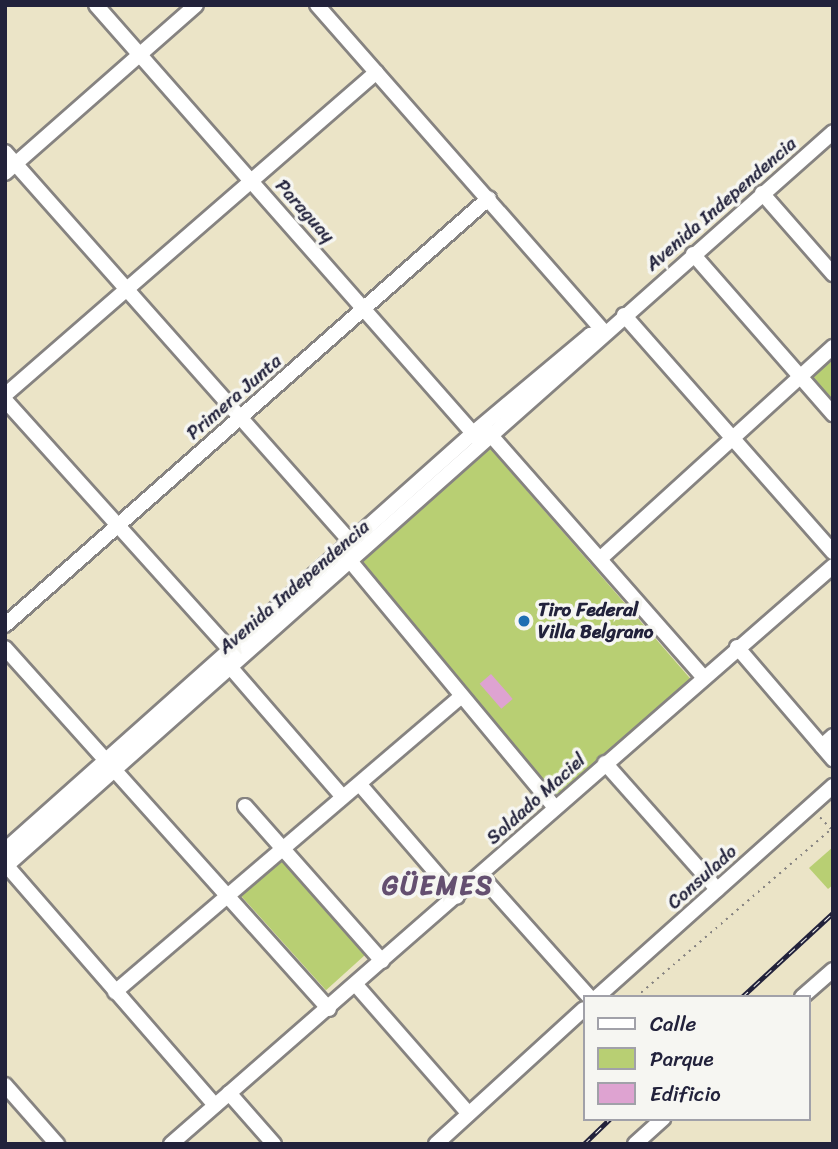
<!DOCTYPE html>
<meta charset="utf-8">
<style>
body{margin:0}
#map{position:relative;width:838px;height:1149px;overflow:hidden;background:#ebe4c7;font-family:Sriracha,sans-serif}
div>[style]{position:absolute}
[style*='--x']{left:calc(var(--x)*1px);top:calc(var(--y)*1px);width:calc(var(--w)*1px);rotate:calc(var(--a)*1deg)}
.green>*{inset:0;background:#b8cf73;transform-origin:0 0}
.building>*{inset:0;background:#dea3d1;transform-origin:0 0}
.path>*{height:2px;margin-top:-1px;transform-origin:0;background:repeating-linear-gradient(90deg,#868381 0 2px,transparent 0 7px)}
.roads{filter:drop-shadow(2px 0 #868381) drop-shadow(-2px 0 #868381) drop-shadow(0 2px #868381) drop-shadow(0 -2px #868381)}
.minor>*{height:14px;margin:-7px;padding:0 7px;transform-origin:7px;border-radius:7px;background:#fff}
.rail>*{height:5px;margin-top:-2.5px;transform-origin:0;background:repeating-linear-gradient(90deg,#f6f6f2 0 8px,#22223b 0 16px);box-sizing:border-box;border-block:2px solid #22223b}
.dots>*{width:19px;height:19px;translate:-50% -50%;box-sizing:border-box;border:4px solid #f6f6f2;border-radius:50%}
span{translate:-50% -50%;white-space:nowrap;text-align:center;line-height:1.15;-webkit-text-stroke:7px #f6f6f2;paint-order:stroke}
.street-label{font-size:19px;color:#22223b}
.poi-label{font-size:19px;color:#22223b;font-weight:700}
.left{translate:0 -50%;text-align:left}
.district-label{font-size:26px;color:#644f70;font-weight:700;letter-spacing:2px}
.frame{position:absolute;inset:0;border:7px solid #22223b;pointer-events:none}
.legend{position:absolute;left:583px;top:995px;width:228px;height:126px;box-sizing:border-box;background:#f6f6f2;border:2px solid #a1a1a9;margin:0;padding:9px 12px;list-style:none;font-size:21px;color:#22223b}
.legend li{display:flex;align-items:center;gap:14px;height:35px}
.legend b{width:35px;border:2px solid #a1a1a9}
</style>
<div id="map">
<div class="green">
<div style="clip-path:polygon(833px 358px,833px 400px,812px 377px)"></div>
<div style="left:489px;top:447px;width:308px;height:178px;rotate:49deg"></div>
<div style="clip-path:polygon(833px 847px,833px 885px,828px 889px,809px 868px)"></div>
<div style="left:280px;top:854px;width:132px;height:57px;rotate:48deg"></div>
</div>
<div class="building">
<div style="left:491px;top:674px;width:33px;height:15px;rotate:49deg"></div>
</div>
<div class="path">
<div style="--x:636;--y:997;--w:257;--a:-40.7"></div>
<div style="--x:831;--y:829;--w:19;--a:-133"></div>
</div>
<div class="roads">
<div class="minor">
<div style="--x:96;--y:5;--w:580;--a:48.64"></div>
<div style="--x:317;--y:5;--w:435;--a:48.7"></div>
<div style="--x:5;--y:152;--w:531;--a:48.44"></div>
<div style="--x:5;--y:173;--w:254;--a:-41.3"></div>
<div style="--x:762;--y:193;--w:108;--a:48.8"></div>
<div style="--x:693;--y:254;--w:213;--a:48.8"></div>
<div style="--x:624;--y:315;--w:316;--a:48.6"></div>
<div style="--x:5;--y:395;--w:492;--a:-41"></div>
<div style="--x:5;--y:400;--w:346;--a:48"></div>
<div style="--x:488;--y:432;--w:326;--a:48.7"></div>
<div style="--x:346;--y:556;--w:327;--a:50.3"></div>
<div style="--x:601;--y:558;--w:314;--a:-42.3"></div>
<div style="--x:5;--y:625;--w:645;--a:-41.42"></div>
<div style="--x:737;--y:647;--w:148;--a:49.4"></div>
<div style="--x:5;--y:648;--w:485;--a:48.1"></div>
<div style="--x:225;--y:661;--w:177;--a:49.1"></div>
<div style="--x:822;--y:746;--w:15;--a:-42"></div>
<div style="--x:605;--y:763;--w:169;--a:48.4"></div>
<div style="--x:362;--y:787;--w:145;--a:49.2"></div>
<div style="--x:245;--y:806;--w:207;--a:48.5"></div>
<div style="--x:5;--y:850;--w:627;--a:-41.7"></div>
<div style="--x:473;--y:433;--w:153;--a:-39.9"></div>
<div style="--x:590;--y:335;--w:14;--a:-12"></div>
<div style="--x:7;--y:866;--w:317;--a:49"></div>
<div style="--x:5;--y:867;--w:1107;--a:-41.59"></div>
<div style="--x:481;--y:876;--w:162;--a:48.2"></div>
<div style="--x:356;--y:985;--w:171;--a:48.8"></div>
<div style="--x:115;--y:992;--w:455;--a:-40.5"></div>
<div style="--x:597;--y:997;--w:317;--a:-41.8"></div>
<div style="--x:802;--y:997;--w:41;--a:-41.1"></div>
<div style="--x:5;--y:1085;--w:79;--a:48.6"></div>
<div style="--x:229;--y:1093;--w:68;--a:48.6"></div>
<div style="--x:171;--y:1144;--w:879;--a:-41.12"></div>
<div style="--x:436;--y:1144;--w:200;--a:-42.4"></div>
<div style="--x:635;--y:1144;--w:38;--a:-42"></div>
</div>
</div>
<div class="rail">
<div style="--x:742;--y:997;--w:124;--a:-42.7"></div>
<div style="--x:584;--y:1144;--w:36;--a:-44"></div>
</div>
<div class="dots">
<div style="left:524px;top:621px;background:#1f6fb2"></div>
</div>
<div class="street-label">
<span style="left:721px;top:204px;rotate:-41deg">Avenida Independencia</span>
<span style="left:305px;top:211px;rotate:48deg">Paraguay</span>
<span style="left:234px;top:397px;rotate:-41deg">Primera Junta</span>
<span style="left:294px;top:587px;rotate:-41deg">Avenida Independencia</span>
<span style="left:536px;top:799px;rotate:-42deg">Soldado Maciel</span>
<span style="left:702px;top:877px;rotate:-42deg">Consulado</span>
</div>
<div class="poi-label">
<span class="left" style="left:538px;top:621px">Tiro Federal<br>Villa Belgrano</span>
</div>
<div class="district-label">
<span style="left:438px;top:886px">GÜEMES</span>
</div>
<div class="frame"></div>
<ul class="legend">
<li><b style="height:9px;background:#fff"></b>Calle</li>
<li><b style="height:19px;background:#b8cf73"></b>Parque</li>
<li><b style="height:19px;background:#dea3d1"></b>Edificio</li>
</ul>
</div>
